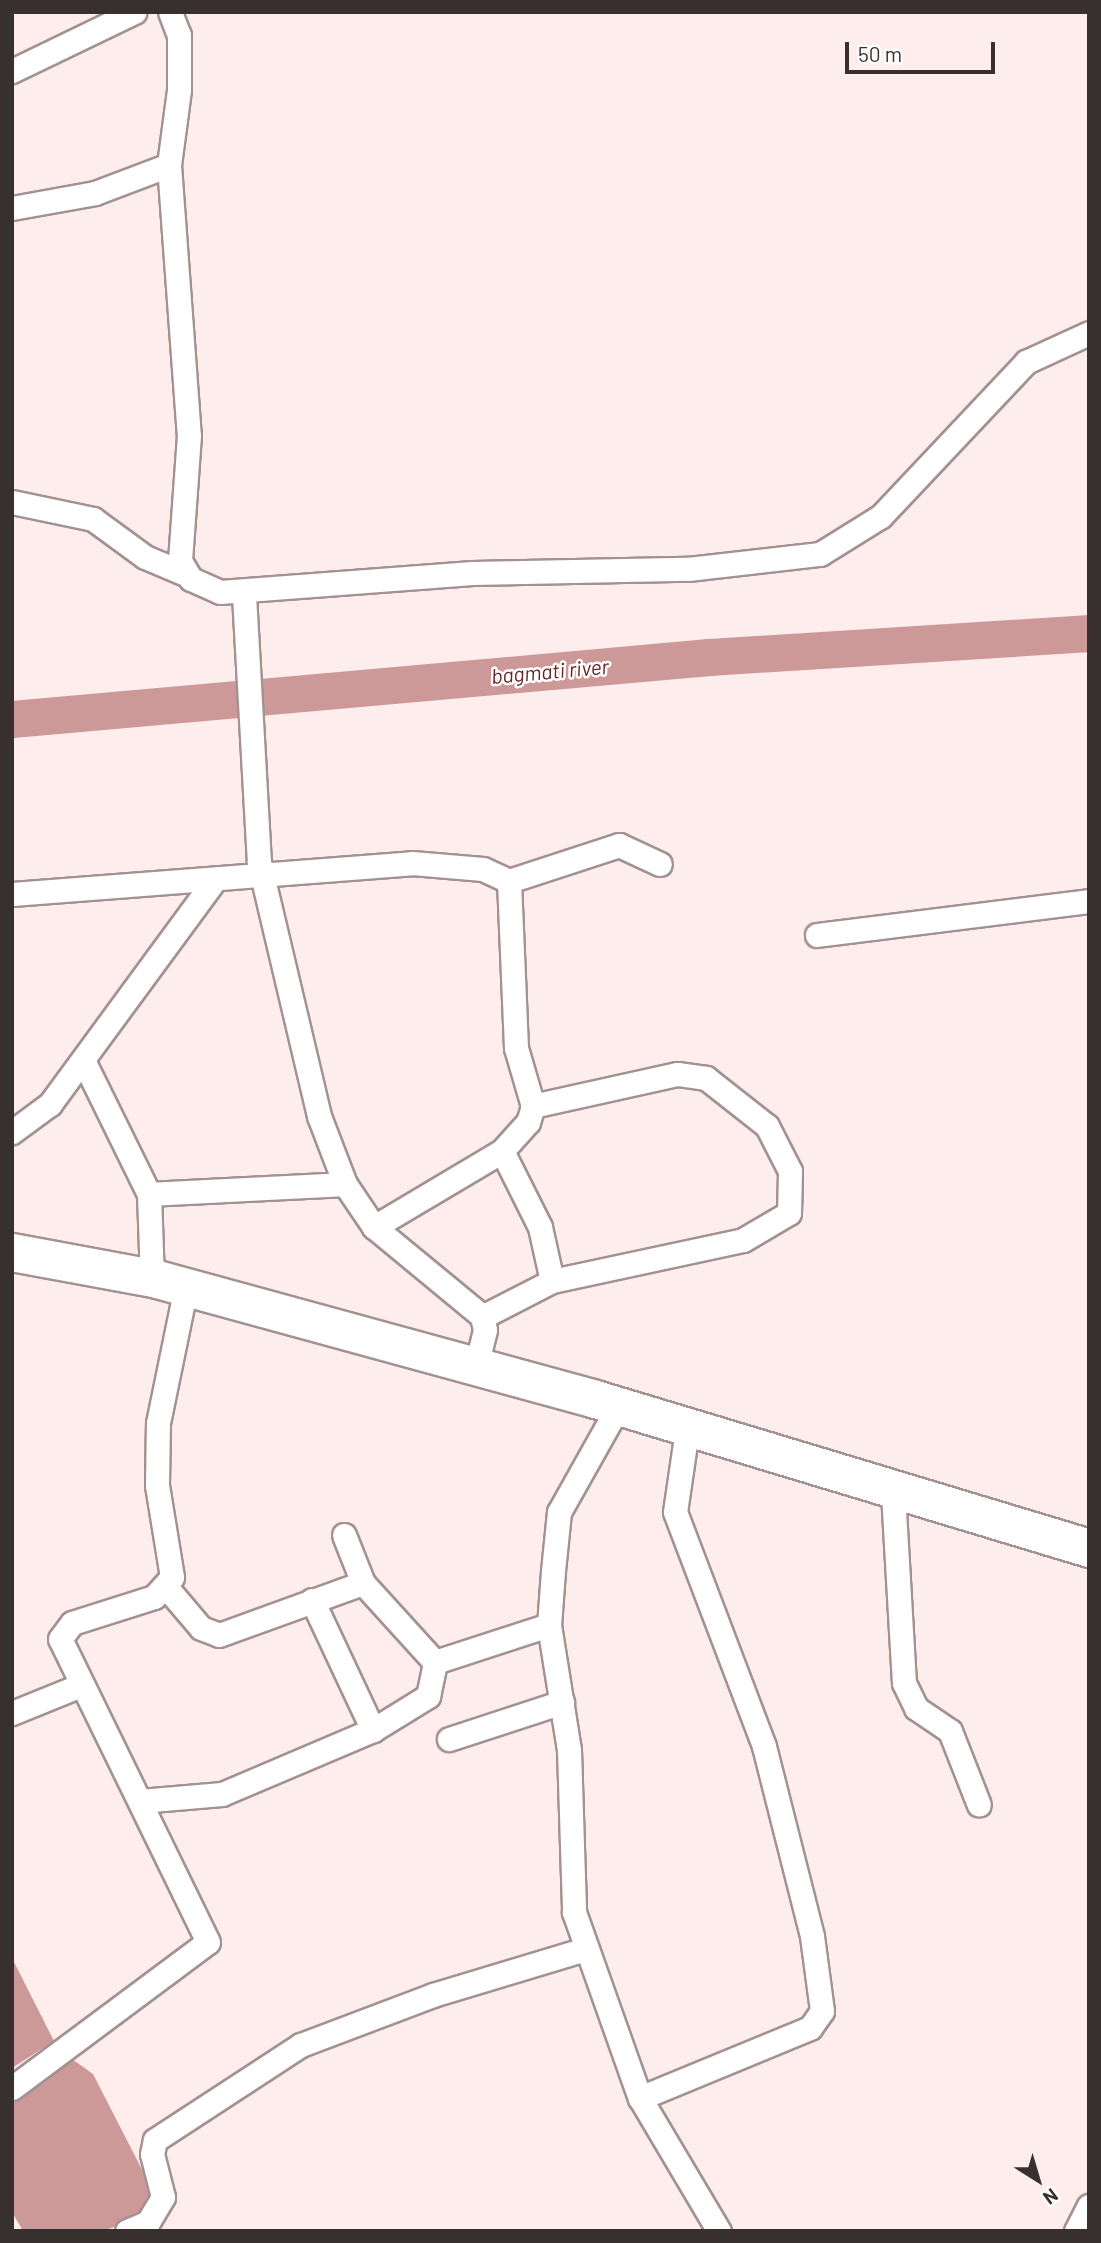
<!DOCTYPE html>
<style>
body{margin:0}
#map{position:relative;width:1101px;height:2243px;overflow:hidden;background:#fdedec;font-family:Barlow,sans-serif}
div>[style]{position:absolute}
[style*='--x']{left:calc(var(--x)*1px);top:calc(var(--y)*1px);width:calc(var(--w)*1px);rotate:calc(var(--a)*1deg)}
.water>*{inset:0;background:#cd9998}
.river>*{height:37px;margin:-18.5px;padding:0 18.5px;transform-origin:18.5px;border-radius:18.5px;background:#cd9998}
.roads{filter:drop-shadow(2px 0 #a49191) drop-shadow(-2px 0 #a49191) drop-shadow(0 2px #a49191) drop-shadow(0 -2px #a49191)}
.street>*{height:23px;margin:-11.5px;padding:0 11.5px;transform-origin:11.5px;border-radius:11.5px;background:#fff}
.primary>*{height:37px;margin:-18.5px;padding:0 18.5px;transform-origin:18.5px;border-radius:18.5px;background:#fff}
span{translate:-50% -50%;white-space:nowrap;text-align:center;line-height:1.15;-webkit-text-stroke:5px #fff;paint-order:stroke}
.water-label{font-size:21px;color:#68272a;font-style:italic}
.frame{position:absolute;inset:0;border:14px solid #37302f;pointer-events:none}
.north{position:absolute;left:1003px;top:2145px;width:70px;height:70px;-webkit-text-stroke:5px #fff;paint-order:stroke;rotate:143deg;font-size:19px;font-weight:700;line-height:28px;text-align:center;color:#37302f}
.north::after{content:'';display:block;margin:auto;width:24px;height:32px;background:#37302f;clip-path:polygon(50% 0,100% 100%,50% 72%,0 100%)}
.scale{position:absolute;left:845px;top:42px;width:150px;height:32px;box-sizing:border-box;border:4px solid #37302f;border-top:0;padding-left:9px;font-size:21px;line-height:24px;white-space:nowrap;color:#37302f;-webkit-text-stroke:5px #fff;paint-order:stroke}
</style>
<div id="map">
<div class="water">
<div style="clip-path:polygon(12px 1958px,54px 2041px,12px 2068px)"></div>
<div style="clip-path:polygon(72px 2059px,93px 2074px,153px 2191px,141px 2218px,102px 2231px,23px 2231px,12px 2212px,12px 2103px)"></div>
</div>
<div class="river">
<div style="--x:12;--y:719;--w:700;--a:-5.08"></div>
<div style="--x:709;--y:657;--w:381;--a:-3.6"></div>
</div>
<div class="roads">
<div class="street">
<div style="--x:170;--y:12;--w:25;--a:69"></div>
<div style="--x:179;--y:35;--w:55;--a:90"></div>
<div style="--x:179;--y:90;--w:76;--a:97.6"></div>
<div style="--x:169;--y:165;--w:271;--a:85.8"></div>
<div style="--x:189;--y:435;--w:126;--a:94.1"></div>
<div style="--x:180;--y:561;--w:21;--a:59"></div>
<div style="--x:191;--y:579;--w:32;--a:24"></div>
<div style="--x:220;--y:592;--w:253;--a:-4.3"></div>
<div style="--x:472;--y:573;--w:216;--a:-1.1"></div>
<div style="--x:688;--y:569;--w:133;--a:-6.5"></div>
<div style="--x:820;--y:554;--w:72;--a:-31.9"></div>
<div style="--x:881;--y:516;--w:212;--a:-46.7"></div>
<div style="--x:1026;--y:362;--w:69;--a:-24.7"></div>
<div style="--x:12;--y:71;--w:136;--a:-25.8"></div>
<div style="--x:12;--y:208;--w:84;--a:-10.2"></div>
<div style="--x:95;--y:193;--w:79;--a:-20.7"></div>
<div style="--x:12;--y:502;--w:83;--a:11.9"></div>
<div style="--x:93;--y:519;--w:64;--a:36.2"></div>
<div style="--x:145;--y:557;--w:41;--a:22.8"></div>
<div style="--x:244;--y:595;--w:267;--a:86.8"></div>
<div style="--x:259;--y:862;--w:261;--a:76.7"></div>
<div style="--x:319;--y:1116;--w:73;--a:69.1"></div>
<div style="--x:345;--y:1184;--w:52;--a:56"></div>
<div style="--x:374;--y:1227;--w:140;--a:39.5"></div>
<div style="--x:482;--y:1316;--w:14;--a:78"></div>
<div style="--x:485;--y:1330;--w:38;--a:104"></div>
<div style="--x:509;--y:881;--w:116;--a:-18.1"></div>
<div style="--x:619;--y:845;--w:45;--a:24.9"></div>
<div style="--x:12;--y:894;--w:401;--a:-4.4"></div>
<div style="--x:412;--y:863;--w:71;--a:4.8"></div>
<div style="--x:483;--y:869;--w:29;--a:25"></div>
<div style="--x:509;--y:881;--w:167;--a:87.6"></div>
<div style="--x:516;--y:1048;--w:60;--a:73.7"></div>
<div style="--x:533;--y:1106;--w:17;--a:107"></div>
<div style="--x:528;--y:1122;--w:39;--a:132"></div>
<div style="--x:502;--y:1151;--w:149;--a:149.3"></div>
<div style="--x:817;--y:935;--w:274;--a:-7.1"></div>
<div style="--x:84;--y:1062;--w:147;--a:63.8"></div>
<div style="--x:149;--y:1194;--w:85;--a:88"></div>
<div style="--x:12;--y:1132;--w:47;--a:-36.4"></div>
<div style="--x:50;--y:1104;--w:279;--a:-53.7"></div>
<div style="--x:502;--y:1151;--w:85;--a:63.4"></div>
<div style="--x:540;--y:1227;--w:55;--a:77.5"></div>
<div style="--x:149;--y:1194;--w:196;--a:-2.9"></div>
<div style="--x:482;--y:1317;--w:79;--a:-27.2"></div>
<div style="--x:552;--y:1281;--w:195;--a:-12.1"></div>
<div style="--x:743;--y:1240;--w:53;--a:-30.4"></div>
<div style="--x:789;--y:1213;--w:42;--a:-88.6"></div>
<div style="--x:790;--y:1171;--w:51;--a:-117.1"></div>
<div style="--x:767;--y:1126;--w:78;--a:-141.8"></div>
<div style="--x:706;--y:1078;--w:29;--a:-172"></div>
<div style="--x:677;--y:1074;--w:148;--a:167.5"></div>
<div style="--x:618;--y:1407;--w:120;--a:119.3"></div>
<div style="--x:559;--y:1512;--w:59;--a:95.8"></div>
<div style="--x:553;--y:1571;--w:54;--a:94.2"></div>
<div style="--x:549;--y:1625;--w:127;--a:80.9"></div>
<div style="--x:569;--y:1750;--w:162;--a:88.2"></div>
<div style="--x:574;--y:1912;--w:197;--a:70.5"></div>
<div style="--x:640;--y:2098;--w:155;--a:59.3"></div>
<div style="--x:893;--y:1493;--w:190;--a:86.7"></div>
<div style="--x:904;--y:1683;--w:28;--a:64"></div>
<div style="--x:916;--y:1708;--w:41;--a:34.1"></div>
<div style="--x:950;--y:1731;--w:79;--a:68.6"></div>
<div style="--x:344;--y:1535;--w:52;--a:68.4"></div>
<div style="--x:363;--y:1583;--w:107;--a:47.7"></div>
<div style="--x:435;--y:1662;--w:120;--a:-18"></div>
<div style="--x:167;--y:1588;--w:52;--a:49.6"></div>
<div style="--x:201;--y:1628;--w:19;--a:21"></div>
<div style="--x:219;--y:1635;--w:153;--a:-19.9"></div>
<div style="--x:312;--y:1600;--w:144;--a:64.9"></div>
<div style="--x:12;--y:1713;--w:74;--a:-22.1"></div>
<div style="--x:449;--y:1739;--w:119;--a:-18.1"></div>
<div style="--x:140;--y:1801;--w:82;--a:-4.9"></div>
<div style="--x:222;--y:1794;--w:164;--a:-23"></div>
<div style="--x:373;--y:1730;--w:65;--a:-31.7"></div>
<div style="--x:428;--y:1696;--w:35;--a:-78"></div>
<div style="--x:12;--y:2088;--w:244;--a:-36.7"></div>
<div style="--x:208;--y:1942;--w:337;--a:-116"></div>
<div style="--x:60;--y:1639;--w:20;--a:-53"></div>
<div style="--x:72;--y:1623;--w:86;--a:-17.6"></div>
<div style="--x:154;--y:1597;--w:27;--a:-48"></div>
<div style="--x:172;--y:1577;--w:93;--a:-99.3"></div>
<div style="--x:157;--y:1485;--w:62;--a:-89.1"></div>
<div style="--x:158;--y:1423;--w:139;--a:-78.4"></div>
<div style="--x:640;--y:2098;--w:184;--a:-22.4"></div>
<div style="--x:810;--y:2028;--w:21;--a:-55"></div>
<div style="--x:822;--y:2011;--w:76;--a:-97.6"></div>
<div style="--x:812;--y:1936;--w:196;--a:-104.2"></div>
<div style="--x:764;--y:1746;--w:250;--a:-110.8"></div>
<div style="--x:675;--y:1512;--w:83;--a:-81.7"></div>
<div style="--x:127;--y:2231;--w:23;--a:-23"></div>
<div style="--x:148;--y:2222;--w:29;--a:-59"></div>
<div style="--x:163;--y:2197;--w:44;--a:-104.3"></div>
<div style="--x:152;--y:2154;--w:14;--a:-78"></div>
<div style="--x:155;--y:2140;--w:174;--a:-33.1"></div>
<div style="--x:301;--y:2045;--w:141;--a:-20.7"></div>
<div style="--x:433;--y:1995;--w:159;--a:-16.8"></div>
<div style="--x:1076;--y:2231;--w:28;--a:-63"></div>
</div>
<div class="primary">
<div style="--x:12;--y:1252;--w:147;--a:10.5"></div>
<div style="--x:157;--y:1279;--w:451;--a:15.3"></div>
<div style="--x:592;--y:1398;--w:519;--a:16.79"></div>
</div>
</div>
<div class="water-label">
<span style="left:550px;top:671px;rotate:-5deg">bagmati river</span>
</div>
<div class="frame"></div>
<div class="north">N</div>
<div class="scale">50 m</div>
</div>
